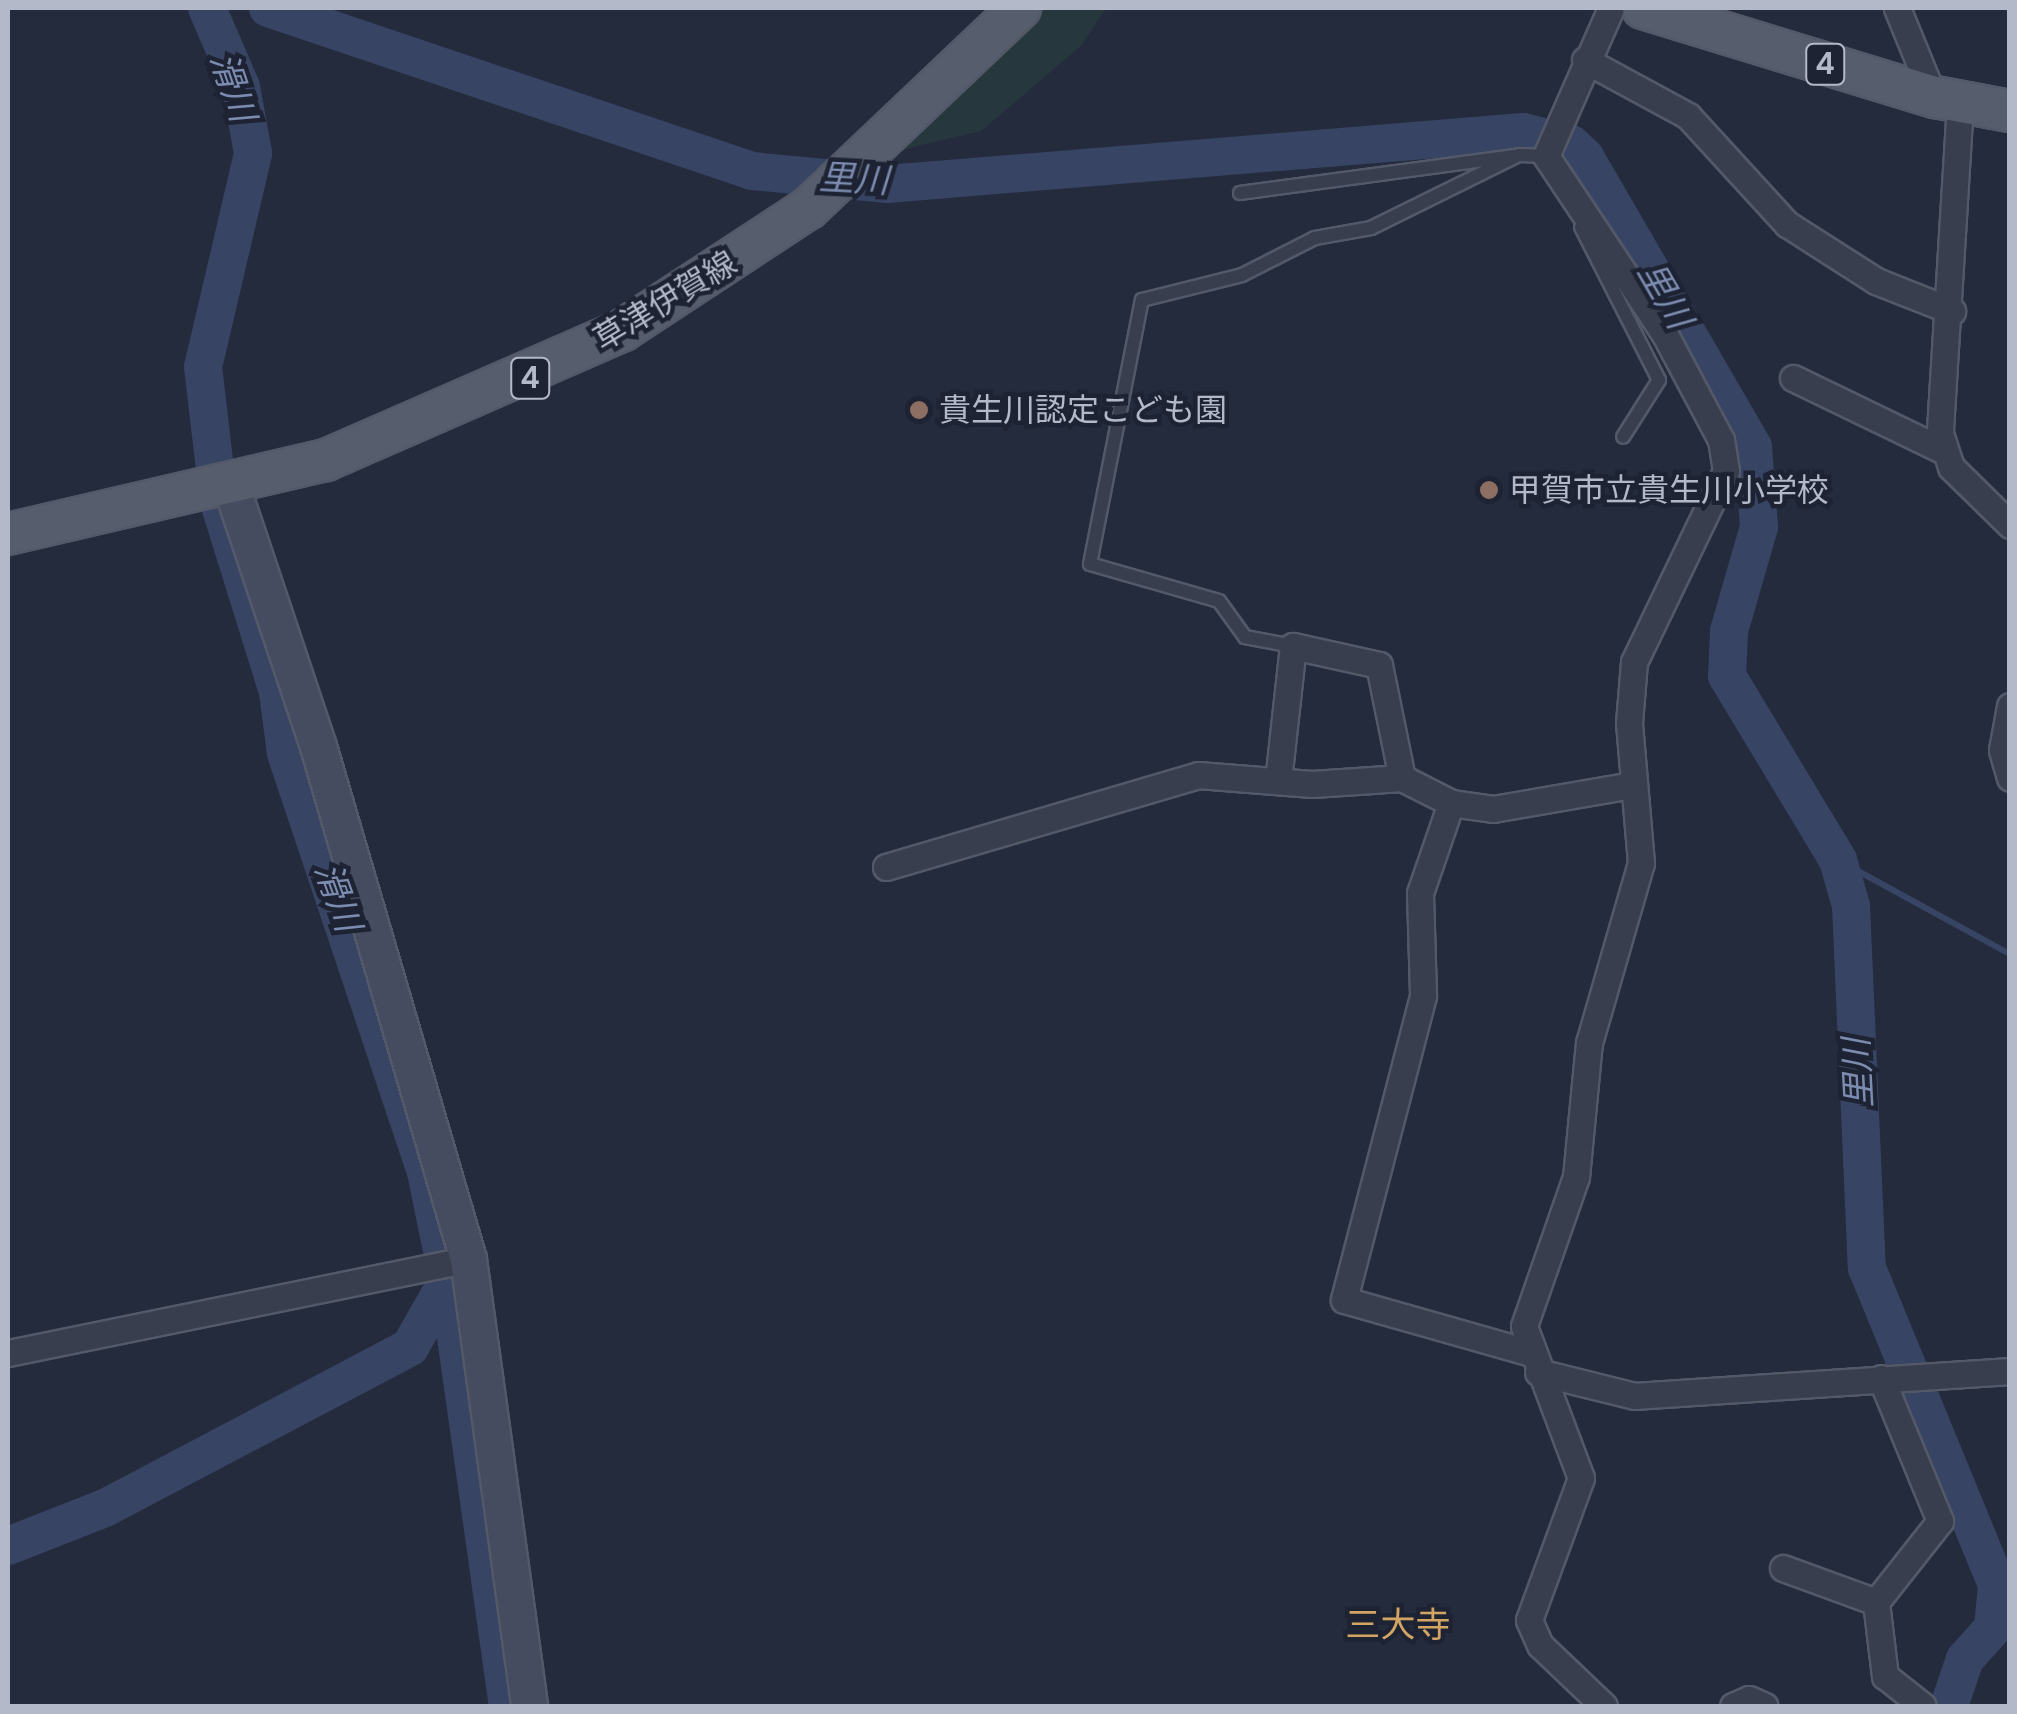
<!DOCTYPE html>
<meta charset="utf-8">
<style>
body{margin:0}
#map{position:relative;width:2017px;height:1714px;overflow:hidden;background:#242b3d;font-family:"DM Sans","Noto Sans JP",sans-serif}
div>[style]{position:absolute}
[style*='--x']{left:calc(var(--x)*1px);top:calc(var(--y)*1px);width:calc(var(--w)*1px);rotate:calc(var(--a)*1deg)}
.green>*{inset:0;background:#26383e}
.stream>*{height:6px;margin:-3px;padding:0 3px;transform-origin:3px;border-radius:3px;background:#384464}
.river>*{height:38px;margin:-19px;padding:0 19px;transform-origin:19px;border-radius:19px;background:#384464}
.roads{filter:drop-shadow(2px 0 #535968) drop-shadow(-2px 0 #535968) drop-shadow(0 2px #535968) drop-shadow(0 -2px #535968)}
.lane>*{height:12px;margin:-6px;padding:0 6px;transform-origin:6px;border-radius:6px;background:#383e4d}
.street>*{height:25px;margin:-12.5px;padding:0 12.5px;transform-origin:12.5px;border-radius:12.5px;background:#383e4d}
.secondary>*{height:35px;margin:-17.5px;padding:0 17.5px;transform-origin:17.5px;border-radius:17.5px;background:#464c60}
.primary>*{height:40px;margin:-20px;padding:0 20px;transform-origin:20px;border-radius:20px;background:#565d6d}
.dots>*{width:28px;height:28px;translate:-50% -50%;box-sizing:border-box;border:5px solid #1d2332;border-radius:50%}
span{translate:-50% -50%;white-space:nowrap;text-align:center;line-height:1.15;-webkit-text-stroke:9px #1d2332;paint-order:stroke}
.shield-label span{padding:2px 8px;background:#1d2332;border:2px solid;border-radius:8px;-webkit-text-stroke-width:0}
.shield-label{font-size:30px;color:#b4b9c9;font-weight:700}
.street-label{font-size:32px;color:#b4b9c9}
.poi-label{font-size:32px;color:#b4b9c9}
.left{translate:0 -50%;text-align:left}
.water-label{font-size:35px;color:#7c8bb0;font-style:italic}
.neighbourhood-label{font-size:35px;color:#d3a564}
.frame{position:absolute;inset:0;border:10px solid #b4b9c9;pointer-events:none}
</style>
<div id="map">
<div class="green">
<div style="clip-path:polygon(1040px 8px,1106px 8px,1081px 46px,981px 131px,901px 150px)"></div>
</div>
<div class="stream">
<div style="--x:1838;--y:860;--w:196;--a:28.7"></div>
</div>
<div class="river">
<div style="--x:268;--y:8;--w:511;--a:18.61"></div>
<div style="--x:752;--y:171;--w:136;--a:5.5"></div>
<div style="--x:887;--y:184;--w:638;--a:-4.67"></div>
<div style="--x:1523;--y:132;--w:49;--a:14"></div>
<div style="--x:1571;--y:144;--w:19;--a:43"></div>
<div style="--x:1585;--y:157;--w:335;--a:59.9"></div>
<div style="--x:1753;--y:447;--w:80;--a:85.7"></div>
<div style="--x:1759;--y:527;--w:108;--a:106.1"></div>
<div style="--x:1729;--y:631;--w:45;--a:92.5"></div>
<div style="--x:1727;--y:676;--w:215;--a:58.9"></div>
<div style="--x:1838;--y:860;--w:48;--a:74.2"></div>
<div style="--x:1851;--y:906;--w:362;--a:87.5"></div>
<div style="--x:1867;--y:1268;--w:343;--a:67.7"></div>
<div style="--x:1997;--y:1585;--w:43;--a:95.3"></div>
<div style="--x:1993;--y:1628;--w:42;--a:132.1"></div>
<div style="--x:1965;--y:1659;--w:50;--a:108.8"></div>
<div style="--x:448;--y:1280;--w:430;--a:82"></div>
<div style="--x:8;--y:1546;--w:104;--a:-21.4"></div>
<div style="--x:105;--y:1508;--w:345;--a:-27.8"></div>
<div style="--x:410;--y:1347;--w:77;--a:-60.4"></div>
<div style="--x:448;--y:1280;--w:110;--a:-101.5"></div>
<div style="--x:426;--y:1172;--w:442;--a:-108.5"></div>
<div style="--x:286;--y:753;--w:62;--a:-97.5"></div>
<div style="--x:278;--y:692;--w:198;--a:-107.3"></div>
<div style="--x:219;--y:503;--w:137;--a:-96.7"></div>
<div style="--x:203;--y:367;--w:220;--a:-76.8"></div>
<div style="--x:253;--y:153;--w:67;--a:-100.3"></div>
<div style="--x:241;--y:87;--w:86;--a:-113.3"></div>
</div>
<div class="roads">
<div class="lane">
<div style="--x:1240;--y:193;--w:275;--a:-7.7"></div>
<div style="--x:1581;--y:227;--w:172;--a:63"></div>
<div style="--x:1659;--y:380;--w:67;--a:122.3"></div>
<div style="--x:1293;--y:646;--w:49;--a:-169.4"></div>
<div style="--x:1245;--y:637;--w:44;--a:-125.8"></div>
<div style="--x:1219;--y:601;--w:134;--a:-164"></div>
<div style="--x:1090;--y:564;--w:269;--a:-78.9"></div>
<div style="--x:1142;--y:300;--w:103;--a:-14"></div>
<div style="--x:1242;--y:275;--w:82;--a:-26.9"></div>
<div style="--x:1315;--y:238;--w:57;--a:-10.1"></div>
<div style="--x:1371;--y:228;--w:165;--a:-26.3"></div>
<div style="--x:1519;--y:155;--w:27;--a:2"></div>
</div>
<div class="street">
<div style="--x:1897;--y:8;--w:77;--a:67.8"></div>
<div style="--x:1926;--y:79;--w:15;--a:106"></div>
<div style="--x:1585;--y:60;--w:117;--a:28.5"></div>
<div style="--x:1688;--y:116;--w:147;--a:47.5"></div>
<div style="--x:1787;--y:224;--w:106;--a:32.6"></div>
<div style="--x:1876;--y:281;--w:82;--a:21.5"></div>
<div style="--x:1960;--y:103;--w:331;--a:93.5"></div>
<div style="--x:1940;--y:433;--w:36;--a:72"></div>
<div style="--x:1951;--y:467;--w:83;--a:44.5"></div>
<div style="--x:1793;--y:378;--w:165;--a:25.8"></div>
<div style="--x:2010;--y:706;--w:45;--a:100.3"></div>
<div style="--x:2002;--y:750;--w:29;--a:74"></div>
<div style="--x:1278;--y:781;--w:136;--a:-83.7"></div>
<div style="--x:1293;--y:646;--w:88;--a:12.5"></div>
<div style="--x:1379;--y:665;--w:115;--a:78.5"></div>
<div style="--x:1451;--y:803;--w:95;--a:109"></div>
<div style="--x:1420;--y:893;--w:103;--a:88.3"></div>
<div style="--x:1423;--y:996;--w:314;--a:104.6"></div>
<div style="--x:1344;--y:1300;--w:191;--a:15.8"></div>
<div style="--x:886;--y:867;--w:325;--a:-16.4"></div>
<div style="--x:1198;--y:775;--w:114;--a:4.5"></div>
<div style="--x:1312;--y:784;--w:90;--a:-3.8"></div>
<div style="--x:1402;--y:778;--w:55;--a:27"></div>
<div style="--x:1451;--y:803;--w:42;--a:8.1"></div>
<div style="--x:1493;--y:809;--w:141;--a:-9.8"></div>
<div style="--x:8;--y:1353;--w:470;--a:-11.5"></div>
<div style="--x:1538;--y:1372;--w:99;--a:14"></div>
<div style="--x:1634;--y:1396;--w:377;--a:-3.8"></div>
<div style="--x:1881;--y:1378;--w:155;--a:67.6"></div>
<div style="--x:1940;--y:1521;--w:103;--a:128.3"></div>
<div style="--x:1876;--y:1602;--w:75;--a:83.1"></div>
<div style="--x:1885;--y:1676;--w:48;--a:38.3"></div>
<div style="--x:1783;--y:1568;--w:99;--a:20.1"></div>
<div style="--x:1604;--y:1706;--w:88;--a:-136.4"></div>
<div style="--x:1540;--y:1645;--w:27;--a:-114"></div>
<div style="--x:1529;--y:1620;--w:151;--a:-69.9"></div>
<div style="--x:1581;--y:1478;--w:162;--a:-110.6"></div>
<div style="--x:1524;--y:1326;--w:158;--a:-70.8"></div>
<div style="--x:1576;--y:1177;--w:135;--a:-84.5"></div>
<div style="--x:1589;--y:1043;--w:187;--a:-73.9"></div>
<div style="--x:1641;--y:863;--w:141;--a:-94.9"></div>
<div style="--x:1629;--y:723;--w:61;--a:-85.3"></div>
<div style="--x:1634;--y:662;--w:212;--a:-64.3"></div>
<div style="--x:1726;--y:471;--w:31;--a:-99"></div>
<div style="--x:1721;--y:440;--w:121;--a:-118"></div>
<div style="--x:1664;--y:333;--w:213;--a:-123.7"></div>
<div style="--x:1546;--y:156;--w:162;--a:-66.3"></div>
<div style="--x:1733;--y:1706;--w:17;--a:-24"></div>
<div style="--x:1749;--y:1699;--w:17;--a:24"></div>
</div>
<div class="secondary">
<div style="--x:231;--y:486;--w:274;--a:71.5"></div>
<div style="--x:318;--y:746;--w:534;--a:73.7"></div>
<div style="--x:468;--y:1259;--w:451;--a:82.2"></div>
</div>
<div class="primary">
<div style="--x:1643;--y:8;--w:305;--a:17"></div>
<div style="--x:1935;--y:97;--w:76;--a:10.6"></div>
<div style="--x:8;--y:534;--w:326;--a:-13.1"></div>
<div style="--x:326;--y:460;--w:324;--a:-23.6"></div>
<div style="--x:623;--y:330;--w:222;--a:-33.3"></div>
<div style="--x:809;--y:208;--w:291;--a:-43.5"></div>
</div>
</div>
<div class="dots">
<div style="left:919px;top:410px;background:#8d6e63"></div>
<div style="left:1489px;top:490px;background:#8d6e63"></div>
</div>
<div class="shield-label">
<span style="left:1825px;top:64px">4</span>
<span style="left:530px;top:378px">4</span>
</div>
<div class="street-label">
<span style="left:665px;top:301px;rotate:-31deg">草津伊賀線</span>
</div>
<div class="poi-label">
<span class="left" style="left:939px;top:410px">貴生川認定こども園</span>
<span class="left" style="left:1509px;top:490px">甲賀市立貴生川小学校</span>
</div>
<div class="water-label">
<span style="left:233px;top:87px;rotate:71deg">滑川</span>
<span style="left:854px;top:179px;rotate:3deg">里川</span>
<span style="left:1665px;top:295px;rotate:60deg">里川</span>
<span style="left:338px;top:897px;rotate:70deg">滑川</span>
<span style="left:1858px;top:1073px;rotate:-93deg">里川</span>
</div>
<div class="neighbourhood-label">
<span style="left:1398px;top:1625px">三大寺</span>
</div>
<div class="frame"></div>
</div>
